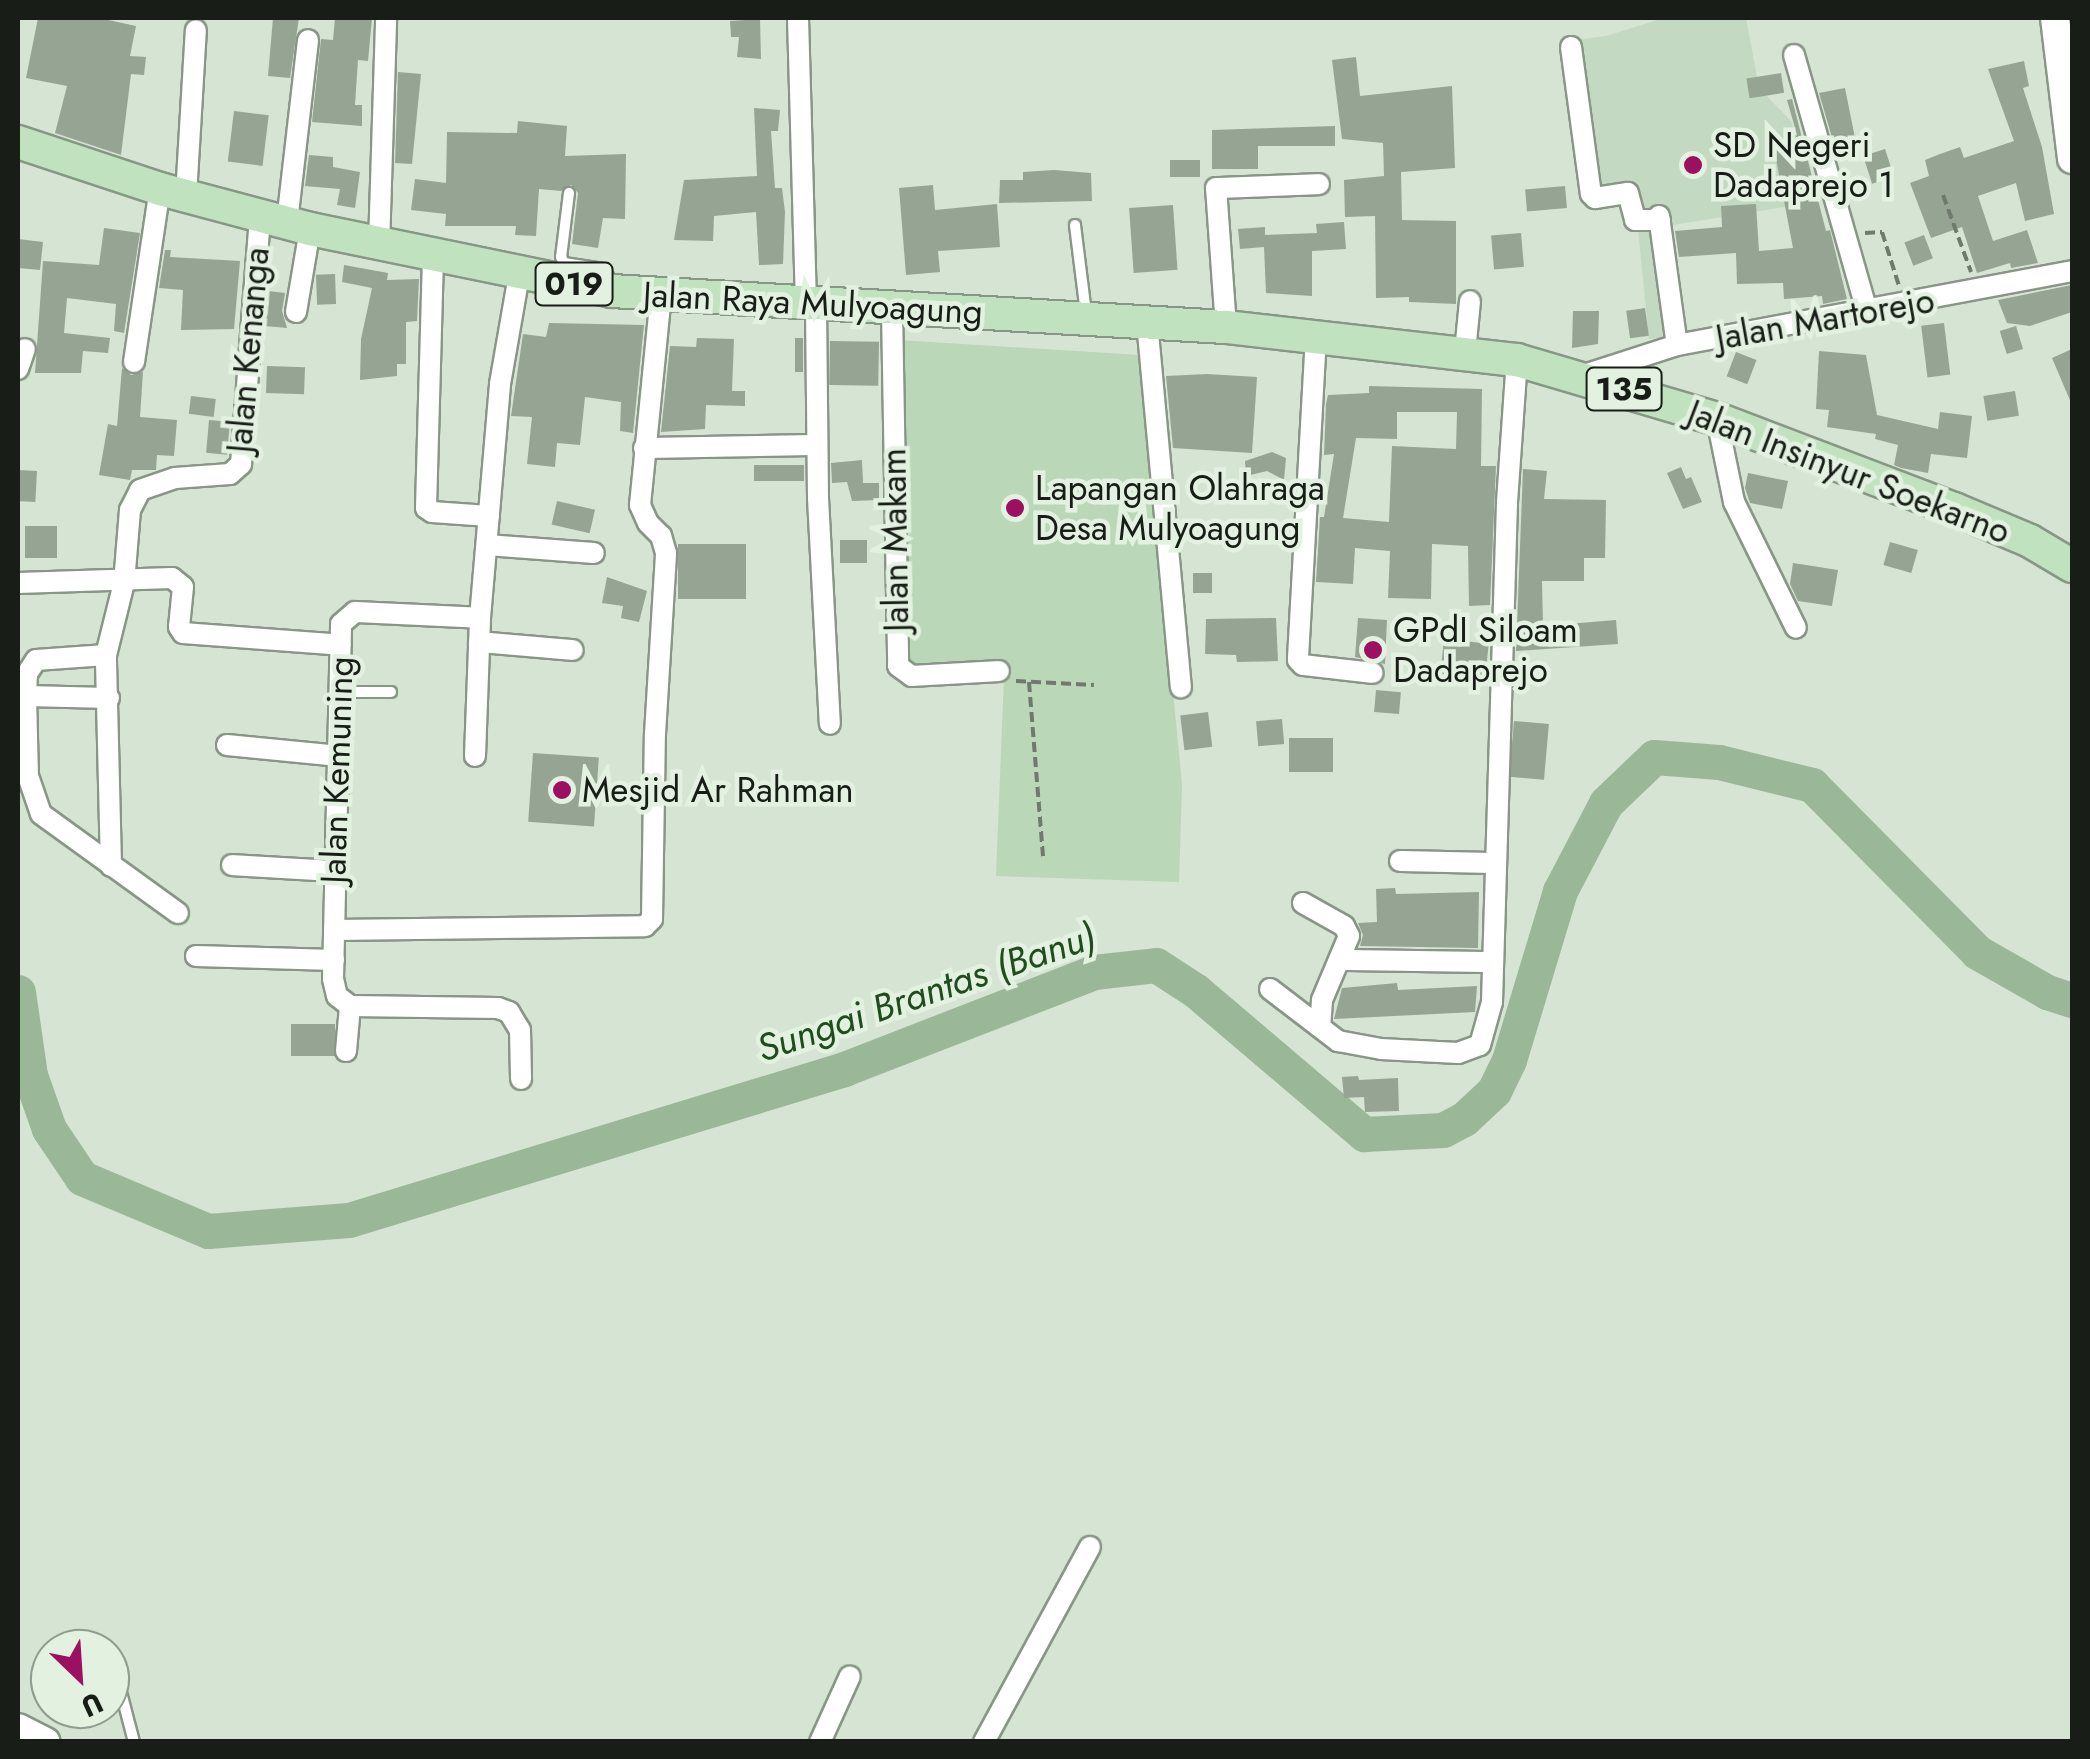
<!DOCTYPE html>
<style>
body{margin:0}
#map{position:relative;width:2090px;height:1759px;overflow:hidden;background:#d5e4d3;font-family:Jost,sans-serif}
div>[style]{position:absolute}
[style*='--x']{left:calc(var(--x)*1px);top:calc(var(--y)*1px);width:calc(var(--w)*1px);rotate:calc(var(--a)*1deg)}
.built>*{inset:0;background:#c4d9c2}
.green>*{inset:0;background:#bad7b7}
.river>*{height:35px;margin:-17.5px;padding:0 17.5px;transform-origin:17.5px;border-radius:17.5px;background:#9ab897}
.building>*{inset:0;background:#96a494;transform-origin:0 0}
.path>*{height:4px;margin-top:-2px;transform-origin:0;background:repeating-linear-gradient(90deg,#70796e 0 10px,transparent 0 15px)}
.roads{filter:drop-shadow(2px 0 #889686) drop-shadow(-2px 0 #889686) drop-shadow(0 2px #889686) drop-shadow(0 -2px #889686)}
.lane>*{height:10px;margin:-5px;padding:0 5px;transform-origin:5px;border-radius:5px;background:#fff}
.street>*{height:20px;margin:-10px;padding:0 10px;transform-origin:10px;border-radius:10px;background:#fff}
.secondary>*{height:28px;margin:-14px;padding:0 14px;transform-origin:14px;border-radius:14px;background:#fff}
.primary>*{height:32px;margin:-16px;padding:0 16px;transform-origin:16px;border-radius:16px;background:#c1e2be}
.dots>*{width:28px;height:28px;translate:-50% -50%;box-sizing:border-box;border:5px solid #e2f1e0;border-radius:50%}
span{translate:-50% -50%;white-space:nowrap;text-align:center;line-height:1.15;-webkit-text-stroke:9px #e2f1e0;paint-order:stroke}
.shield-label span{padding:2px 8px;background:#e2f1e0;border:2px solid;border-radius:8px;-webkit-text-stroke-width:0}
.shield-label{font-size:32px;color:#181d17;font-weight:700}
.poi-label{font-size:35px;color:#181d17}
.left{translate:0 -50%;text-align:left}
.street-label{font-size:35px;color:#181d17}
.water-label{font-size:38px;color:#204c1e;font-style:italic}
.frame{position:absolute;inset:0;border:20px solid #181d17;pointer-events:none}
.north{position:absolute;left:30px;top:1629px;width:100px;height:100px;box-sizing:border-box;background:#e2f1e0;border:2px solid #919c90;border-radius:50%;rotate:155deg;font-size:28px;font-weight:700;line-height:40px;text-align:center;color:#181d17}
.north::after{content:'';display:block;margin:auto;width:35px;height:45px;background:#9b1061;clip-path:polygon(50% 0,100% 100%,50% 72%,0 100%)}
</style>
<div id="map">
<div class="built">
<div style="clip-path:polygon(1664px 18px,1746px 18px,1759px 88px,1791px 121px,1797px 141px,1790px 206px,1667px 226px,1682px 336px,1649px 339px,1634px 189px,1596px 194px,1575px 40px,1606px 36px)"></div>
</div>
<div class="green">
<div style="clip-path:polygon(898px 340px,1140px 355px,1182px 784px,1179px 882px,996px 876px,1004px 677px,1012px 676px,1006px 667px,910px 669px,902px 664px)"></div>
</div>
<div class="river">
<div style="--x:18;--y:992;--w:84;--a:81.8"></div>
<div style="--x:30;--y:1075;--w:57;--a:70.6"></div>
<div style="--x:49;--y:1129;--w:59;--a:56"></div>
<div style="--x:82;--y:1178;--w:137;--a:22.8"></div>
<div style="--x:208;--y:1231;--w:141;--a:-4.5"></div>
<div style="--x:349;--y:1220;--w:518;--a:-16.96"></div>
<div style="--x:844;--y:1069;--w:268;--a:-21.2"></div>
<div style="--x:1094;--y:972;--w:62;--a:-6.4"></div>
<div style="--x:1156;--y:965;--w:48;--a:33"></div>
<div style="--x:1196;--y:991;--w:221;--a:40.4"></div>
<div style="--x:1364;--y:1134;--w:79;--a:-2.9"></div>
<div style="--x:1443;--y:1130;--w:24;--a:-28"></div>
<div style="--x:1464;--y:1119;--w:41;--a:-43"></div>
<div style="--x:1494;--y:1091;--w:34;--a:-64"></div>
<div style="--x:1509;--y:1060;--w:177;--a:-73.2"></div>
<div style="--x:1560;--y:891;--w:99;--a:-62.4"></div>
<div style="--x:1606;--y:803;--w:66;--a:-43.8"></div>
<div style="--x:1654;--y:757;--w:65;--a:4.4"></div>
<div style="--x:1719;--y:762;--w:96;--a:13.9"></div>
<div style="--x:1812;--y:785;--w:235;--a:45.3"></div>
<div style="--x:1977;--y:952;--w:81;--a:29.7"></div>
<div style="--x:2047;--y:992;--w:26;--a:18"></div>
</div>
<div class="building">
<div style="clip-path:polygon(38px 18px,99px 18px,136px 26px,130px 56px,146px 57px,144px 75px,131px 74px,121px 155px,55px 133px,67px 86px,26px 78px)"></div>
<div style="clip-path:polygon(273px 18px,299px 18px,290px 78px,268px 76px)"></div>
<div style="clip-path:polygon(335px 18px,372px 18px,368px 61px,358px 60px,355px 105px,362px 105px,362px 126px,312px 122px,321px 39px,333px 40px)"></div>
<div style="clip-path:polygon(760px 19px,761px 59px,737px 57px,739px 37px,731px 37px,730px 21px)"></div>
<div style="clip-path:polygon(1356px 57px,1360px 96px,1452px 86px,1455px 168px,1401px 172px,1402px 220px,1456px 221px,1456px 304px,1409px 302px,1409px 297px,1376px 298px,1375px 216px,1345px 217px,1344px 180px,1384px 176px,1383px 143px,1342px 139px,1332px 60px)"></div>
<div style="clip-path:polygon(2024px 61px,2029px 86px,2023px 88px,2042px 147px,2054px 214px,2025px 221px,2016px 183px,1978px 196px,1993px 241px,2027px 230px,2038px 263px,2011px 268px,2010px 263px,1977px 273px,1962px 227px,1931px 238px,1910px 183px,1929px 176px,1925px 160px,1940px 154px,1960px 147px,1964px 158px,2014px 141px,1988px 69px)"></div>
<div style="clip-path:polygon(398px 72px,421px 74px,412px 164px,395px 163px)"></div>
<div style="left:1781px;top:73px;width:20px;height:35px;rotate:81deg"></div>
<div style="clip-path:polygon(1845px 88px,1856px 143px,1835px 148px,1819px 93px)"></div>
<div style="clip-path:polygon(1792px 99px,1826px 231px,1830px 230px,1847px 299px,1823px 304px,1822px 296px,1784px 299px,1783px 283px,1737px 284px,1736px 253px,1679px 257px,1675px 231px,1722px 227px,1721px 206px,1756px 204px,1759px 251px,1793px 248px,1773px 143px,1797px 135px,1787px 100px)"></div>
<div style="clip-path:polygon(754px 108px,780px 110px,778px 131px,771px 131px,775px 188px,782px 188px,785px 212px,783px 264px,759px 265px,756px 212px,714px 216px,713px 241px,674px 240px,684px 180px,757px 176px)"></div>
<div style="left:234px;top:111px;width:35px;height:51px;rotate:7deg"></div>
<div style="clip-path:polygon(518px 121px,567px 126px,565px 156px,626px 154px,625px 219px,603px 218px,598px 248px,572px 244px,578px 193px,571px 185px,561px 191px,539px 189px,536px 236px,515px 235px,516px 226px,445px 226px,446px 214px,411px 210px,415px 179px,446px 183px,447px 132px,517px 133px)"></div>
<div style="clip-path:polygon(1335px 126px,1335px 146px,1258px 146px,1258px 169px,1212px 169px,1212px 130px)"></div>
<div style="left:1885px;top:149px;width:29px;height:23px;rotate:72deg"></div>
<div style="clip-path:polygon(309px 155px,333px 157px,333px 167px,360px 172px,355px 208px,337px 205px,340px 189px,305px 186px)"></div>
<div style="left:1170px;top:160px;width:30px;height:17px"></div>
<div style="clip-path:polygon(1054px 170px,1091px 173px,1092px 201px,999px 203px,1000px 180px,1023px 180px,1023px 172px)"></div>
<div style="clip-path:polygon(933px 185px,935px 210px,997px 204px,1000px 247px,938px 251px,940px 272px,906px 275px,899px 188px)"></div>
<div style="left:1565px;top:186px;width:22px;height:40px;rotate:85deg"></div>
<div style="left:1173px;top:205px;width:65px;height:44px;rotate:86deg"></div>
<div style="clip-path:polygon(1344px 222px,1346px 249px,1312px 251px,1312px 296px,1266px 293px,1264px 247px,1240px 249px,1238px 229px,1265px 227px,1265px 235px,1317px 233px,1316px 224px)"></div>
<div style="clip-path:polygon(104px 228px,140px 233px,124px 333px,114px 331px,116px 304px,67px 298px,64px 333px,110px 338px,108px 353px,83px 351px,81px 373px,35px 373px,43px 261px,99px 265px)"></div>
<div style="left:1521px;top:233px;width:34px;height:30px;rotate:85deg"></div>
<div style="left:1924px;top:235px;width:25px;height:21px;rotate:69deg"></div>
<div style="clip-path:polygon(18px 239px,43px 242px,40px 270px,18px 268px)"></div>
<div style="clip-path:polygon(165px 250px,171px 250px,170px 257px,240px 261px,234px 329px,181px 330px,183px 290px,159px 288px)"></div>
<div style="clip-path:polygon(344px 265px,388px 273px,387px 280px,419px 279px,417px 321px,406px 322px,406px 364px,397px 364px,397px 376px,360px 380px,361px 339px,372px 288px,342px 282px)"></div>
<div style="left:335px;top:274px;width:30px;height:19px;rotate:88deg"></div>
<div style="clip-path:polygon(2072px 285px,2072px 312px,2030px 326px,2007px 323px,1998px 300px)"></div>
<div style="clip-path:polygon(268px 291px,285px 293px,282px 311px,287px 328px,265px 326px)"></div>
<div style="left:1645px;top:308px;width:28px;height:19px;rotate:82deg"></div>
<div style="clip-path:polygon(1573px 311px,1599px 311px,1598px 344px,1572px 348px)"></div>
<div style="clip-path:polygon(549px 323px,644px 325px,633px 433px,620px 431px,621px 402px,585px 397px,580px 445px,557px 443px,555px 467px,527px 464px,532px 417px,511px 416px,523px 334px,546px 337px)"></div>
<div style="left:1944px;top:323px;width:52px;height:23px;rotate:83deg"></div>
<div style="left:2016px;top:326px;width:24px;height:17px;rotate:73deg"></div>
<div style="clip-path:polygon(697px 338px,734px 339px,732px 391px,745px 391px,745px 406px,706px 405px,705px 429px,661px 432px,670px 346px,696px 347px)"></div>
<div style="left:795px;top:338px;width:8px;height:34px"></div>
<div style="left:830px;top:341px;width:49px;height:44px;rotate:1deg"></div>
<div style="clip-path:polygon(2072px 349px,2072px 405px,2052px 358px)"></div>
<div style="clip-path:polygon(1819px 351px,1866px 355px,1877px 415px,1938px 429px,1940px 412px,1972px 416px,1967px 458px,1931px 454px,1928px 473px,1901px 468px,1894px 465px,1898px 445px,1875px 439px,1876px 434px,1827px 427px,1829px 410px,1816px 409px)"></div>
<div style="left:1736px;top:352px;width:22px;height:26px;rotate:21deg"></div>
<div style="left:267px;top:366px;width:38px;height:27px;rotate:2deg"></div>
<div style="clip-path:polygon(122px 368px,131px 375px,143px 372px,140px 417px,177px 420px,174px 456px,157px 455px,156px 470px,132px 470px,130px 480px,99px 475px,108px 424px,117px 426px)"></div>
<div style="clip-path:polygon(1207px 374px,1257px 377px,1252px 453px,1173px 448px,1166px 376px)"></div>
<div style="clip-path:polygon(evenodd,1369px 386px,1482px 389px,1481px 466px,1496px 466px,1490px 605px,1469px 606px,1468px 546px,1432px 544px,1431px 599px,1388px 598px,1390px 551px,1355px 548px,1353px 584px,1316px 582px,1320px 517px,1324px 517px,1334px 454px,1324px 455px,1326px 404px,1328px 395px,1369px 393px,1369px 386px,1397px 412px,1457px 412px,1456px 449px,1392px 446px,1389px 522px,1343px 518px,1356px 438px,1397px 439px,1397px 412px)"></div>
<div style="left:2015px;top:391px;width:25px;height:32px;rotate:81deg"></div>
<div style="left:191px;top:396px;width:25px;height:18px;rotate:7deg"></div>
<div style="left:209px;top:420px;width:21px;height:33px;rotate:5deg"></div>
<div style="clip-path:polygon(1272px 452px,1286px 458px,1284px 480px,1267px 471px,1246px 476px,1245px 461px)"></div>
<div style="clip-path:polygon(862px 460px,863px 483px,879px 483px,879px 500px,852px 501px,847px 482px,832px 483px,831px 463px)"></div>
<div style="left:804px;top:465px;width:16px;height:50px;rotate:90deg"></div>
<div style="clip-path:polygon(1681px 467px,1686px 479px,1691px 477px,1702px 502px,1683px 509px,1667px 473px)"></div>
<div style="clip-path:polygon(1523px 469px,1547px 471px,1544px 499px,1606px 500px,1605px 558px,1584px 558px,1584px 581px,1542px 581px,1543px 626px,1616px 620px,1618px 644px,1516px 651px)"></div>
<div style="left:18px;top:470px;width:19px;height:31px;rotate:3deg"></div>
<div style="clip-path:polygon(1748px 473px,1788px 481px,1782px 509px,1750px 503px,1745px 488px)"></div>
<div style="left:557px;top:501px;width:39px;height:24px;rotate:13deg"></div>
<div style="left:25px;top:526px;width:32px;height:32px"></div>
<div style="left:867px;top:540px;width:23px;height:27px;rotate:90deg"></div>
<div style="left:1890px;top:542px;width:29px;height:24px;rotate:16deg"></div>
<div style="left:678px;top:544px;width:68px;height:55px"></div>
<div style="clip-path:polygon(1793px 563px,1838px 570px,1832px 606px,1798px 601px,1790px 584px)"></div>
<div style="left:1193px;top:573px;width:19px;height:20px"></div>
<div style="clip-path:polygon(607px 577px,647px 591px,639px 622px,621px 618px,623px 606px,602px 603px)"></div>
<div style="clip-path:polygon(1276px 618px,1278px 661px,1237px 662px,1236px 655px,1205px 654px,1206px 619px)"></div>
<div style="clip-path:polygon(1358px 618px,1387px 620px,1385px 664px,1355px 657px)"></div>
<div style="left:1444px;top:639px;width:45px;height:35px;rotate:6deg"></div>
<div style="left:1376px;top:690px;width:25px;height:22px;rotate:5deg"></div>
<div style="left:1208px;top:712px;width:35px;height:28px;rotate:83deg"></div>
<div style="left:1282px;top:719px;width:25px;height:26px;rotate:85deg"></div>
<div style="left:1514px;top:721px;width:35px;height:56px;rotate:5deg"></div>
<div style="left:1289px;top:738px;width:44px;height:34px"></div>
<div style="left:533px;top:753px;width:66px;height:69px;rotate:4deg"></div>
<div style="clip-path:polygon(1395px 888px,1396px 894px,1479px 892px,1478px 948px,1360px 946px,1363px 935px,1358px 923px,1377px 922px,1376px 889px)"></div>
<div style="clip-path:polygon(1397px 983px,1398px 990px,1477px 986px,1475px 1012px,1334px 1019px,1342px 988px)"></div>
<div style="left:291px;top:1024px;width:44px;height:32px"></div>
<div style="clip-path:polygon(1358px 1076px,1359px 1080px,1398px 1078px,1399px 1111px,1365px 1112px,1364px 1097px,1344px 1098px,1342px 1077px)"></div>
</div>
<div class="path">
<div style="--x:1943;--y:195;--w:82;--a:70"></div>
<div style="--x:1865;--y:233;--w:17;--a:-3"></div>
<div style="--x:1882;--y:232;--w:57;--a:72.5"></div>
<div style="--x:1016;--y:681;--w:78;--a:2.9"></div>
<div style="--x:1029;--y:682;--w:175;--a:85.4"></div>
</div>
<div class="roads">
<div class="lane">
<div style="--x:569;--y:193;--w:64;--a:97.1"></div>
<div style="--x:561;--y:257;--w:7;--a:63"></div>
<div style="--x:564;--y:263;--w:40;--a:8.5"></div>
<div style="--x:604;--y:269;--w:16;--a:60"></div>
<div style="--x:1075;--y:225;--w:89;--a:82.9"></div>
<div style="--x:340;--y:692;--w:51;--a:0"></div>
<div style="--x:122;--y:1696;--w:48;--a:75.4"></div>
</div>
<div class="street">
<div style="--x:798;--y:18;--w:287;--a:88.4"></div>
<div style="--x:1571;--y:47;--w:148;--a:82.3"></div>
<div style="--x:1591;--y:194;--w:6;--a:45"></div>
<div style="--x:1595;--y:198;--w:33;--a:-9"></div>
<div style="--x:1628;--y:193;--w:28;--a:75"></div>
<div style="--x:1635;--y:220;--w:25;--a:0"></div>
<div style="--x:1794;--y:55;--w:267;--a:74.1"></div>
<div style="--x:186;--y:196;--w:166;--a:-86.6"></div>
<div style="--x:1659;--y:216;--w:130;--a:82.1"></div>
<div style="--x:287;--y:222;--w:183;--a:-83.4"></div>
<div style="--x:379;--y:246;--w:228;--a:-88.2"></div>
<div style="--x:433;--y:257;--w:251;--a:91.6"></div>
<div style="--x:426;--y:508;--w:7;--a:34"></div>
<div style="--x:432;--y:512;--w:57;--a:4"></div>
<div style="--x:816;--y:306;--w:192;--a:89.4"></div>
<div style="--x:818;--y:498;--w:226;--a:87"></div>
<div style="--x:892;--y:309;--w:357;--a:89"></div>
<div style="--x:898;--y:666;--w:17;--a:36"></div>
<div style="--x:912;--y:676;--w:87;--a:-3.3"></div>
<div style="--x:296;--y:312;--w:84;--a:-80.4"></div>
<div style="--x:1147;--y:322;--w:367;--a:84.7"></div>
<div style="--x:1226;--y:327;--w:139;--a:-94.1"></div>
<div style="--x:1216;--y:188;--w:103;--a:-2.2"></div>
<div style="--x:1316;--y:336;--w:324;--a:93.2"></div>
<div style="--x:1298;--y:660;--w:7;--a:45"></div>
<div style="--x:1303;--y:665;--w:70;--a:6.5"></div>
<div style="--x:1465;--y:352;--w:51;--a:-84.4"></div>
<div style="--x:134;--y:362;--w:175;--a:-81.5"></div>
<div style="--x:18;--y:369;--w:21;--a:-71"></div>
<div style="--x:1581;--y:376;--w:101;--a:-17.9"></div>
<div style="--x:1677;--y:345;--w:402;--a:-10.6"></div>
<div style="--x:1717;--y:419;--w:85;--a:78.4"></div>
<div style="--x:1734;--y:502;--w:140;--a:63.8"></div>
<div style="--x:644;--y:448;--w:173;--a:-1"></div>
<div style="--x:487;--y:545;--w:107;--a:4.3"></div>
<div style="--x:18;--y:583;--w:154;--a:-1.9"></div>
<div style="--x:172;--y:578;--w:14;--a:39"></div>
<div style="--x:183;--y:587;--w:40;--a:95.7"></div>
<div style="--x:179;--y:627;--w:7;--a:56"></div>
<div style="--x:183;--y:633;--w:158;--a:4.3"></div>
<div style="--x:479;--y:642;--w:94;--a:4.9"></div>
<div style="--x:106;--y:655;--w:70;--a:175.9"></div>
<div style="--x:36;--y:660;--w:17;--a:123"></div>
<div style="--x:27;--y:674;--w:22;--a:93"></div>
<div style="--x:26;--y:696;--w:83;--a:1.4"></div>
<div style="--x:26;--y:696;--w:80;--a:88.6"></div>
<div style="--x:28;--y:776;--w:40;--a:71.1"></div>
<div style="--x:41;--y:814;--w:169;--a:35.9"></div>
<div style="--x:227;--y:745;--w:113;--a:5.6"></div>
<div style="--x:475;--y:756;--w:138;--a:-87.9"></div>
<div style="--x:480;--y:618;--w:235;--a:-85.1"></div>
<div style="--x:500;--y:384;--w:111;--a:-80.1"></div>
<div style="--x:1400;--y:861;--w:93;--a:1.2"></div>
<div style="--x:232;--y:865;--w:100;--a:3.4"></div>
<div style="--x:111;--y:866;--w:211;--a:-91.4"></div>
<div style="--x:106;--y:655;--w:74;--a:-76"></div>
<div style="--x:124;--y:583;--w:73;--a:-85.3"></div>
<div style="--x:130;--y:510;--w:22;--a:-63"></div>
<div style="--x:140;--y:490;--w:37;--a:-19"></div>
<div style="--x:175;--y:478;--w:55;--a:-4.2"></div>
<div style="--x:230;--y:474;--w:15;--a:-42"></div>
<div style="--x:241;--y:464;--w:250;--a:-85.6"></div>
<div style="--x:1303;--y:903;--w:47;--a:29.3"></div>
<div style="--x:1344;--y:926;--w:11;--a:63"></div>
<div style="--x:1349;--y:936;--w:69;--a:112.9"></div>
<div style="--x:1322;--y:1000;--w:27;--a:94"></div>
<div style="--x:334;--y:930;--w:311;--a:-0.7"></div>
<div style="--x:645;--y:926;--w:10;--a:-45"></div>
<div style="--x:652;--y:919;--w:185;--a:-89.1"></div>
<div style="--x:655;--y:734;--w:181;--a:-86.5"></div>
<div style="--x:666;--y:553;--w:18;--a:-106"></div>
<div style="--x:661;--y:536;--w:18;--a:-135"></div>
<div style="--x:648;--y:523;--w:20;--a:-114"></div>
<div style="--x:640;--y:505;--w:210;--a:-84.3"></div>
<div style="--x:196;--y:956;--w:138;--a:1.7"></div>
<div style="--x:1340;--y:960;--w:152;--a:0.8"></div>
<div style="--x:1270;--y:989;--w:86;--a:37.4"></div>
<div style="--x:1338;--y:1041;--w:44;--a:10.5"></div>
<div style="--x:1381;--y:1049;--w:77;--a:3"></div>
<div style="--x:1458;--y:1053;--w:23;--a:-20"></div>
<div style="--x:1480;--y:1045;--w:45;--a:-74.4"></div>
<div style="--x:1492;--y:1002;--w:500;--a:-88.28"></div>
<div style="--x:1507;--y:502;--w:142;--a:-86"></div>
<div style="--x:350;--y:1006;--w:16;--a:-142"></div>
<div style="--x:337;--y:996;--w:17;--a:-103"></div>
<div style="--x:333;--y:979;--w:355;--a:-88.7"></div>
<div style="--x:341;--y:624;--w:18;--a:-41"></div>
<div style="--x:355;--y:612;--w:125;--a:2.7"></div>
<div style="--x:350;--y:1006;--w:148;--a:0.8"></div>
<div style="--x:498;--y:1008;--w:12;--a:20"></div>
<div style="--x:509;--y:1012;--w:21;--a:59"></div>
<div style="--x:520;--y:1030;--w:49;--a:88.8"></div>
<div style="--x:346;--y:1051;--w:45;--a:-84.9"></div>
<div style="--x:820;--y:1742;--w:72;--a:-65.6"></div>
<div style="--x:984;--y:1742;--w:222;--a:-61.5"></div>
</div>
<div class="secondary">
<div style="--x:2055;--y:18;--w:142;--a:83.1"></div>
<div style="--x:18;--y:1728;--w:31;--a:27"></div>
</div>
<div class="primary">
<div style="--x:18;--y:142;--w:150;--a:18.3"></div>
<div style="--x:160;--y:189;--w:155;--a:14.9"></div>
<div style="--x:310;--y:229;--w:308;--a:11.6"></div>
<div style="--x:612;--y:291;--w:615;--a:3.36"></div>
<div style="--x:1226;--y:327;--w:293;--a:6.5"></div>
<div style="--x:1517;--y:360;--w:209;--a:16.4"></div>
<div style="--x:1717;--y:419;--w:254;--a:20.8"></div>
<div style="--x:1954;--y:509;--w:82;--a:22.8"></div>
<div style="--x:2030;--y:541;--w:49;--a:30.8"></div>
</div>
</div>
<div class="dots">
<div style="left:1693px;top:165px;background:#9b1061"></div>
<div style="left:1015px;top:508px;background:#9b1061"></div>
<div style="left:1373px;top:650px;background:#9b1061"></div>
<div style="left:562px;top:790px;background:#9b1061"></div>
</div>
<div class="shield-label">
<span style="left:574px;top:284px">019</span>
<span style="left:1624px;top:389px">135</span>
</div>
<div class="poi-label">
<span class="left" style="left:1713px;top:165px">SD Negeri<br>Dadaprejo 1</span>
<span class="left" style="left:1035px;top:508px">Lapangan Olahraga<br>Desa Mulyoagung</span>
<span class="left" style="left:1393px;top:650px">GPdI Siloam<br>Dadaprejo</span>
<span class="left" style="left:582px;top:790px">Mesjid Ar Rahman</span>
</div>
<div class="street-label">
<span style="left:813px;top:303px;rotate:3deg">Jalan Raya Mulyoagung</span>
<span style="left:1825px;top:319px;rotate:-10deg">Jalan Martorejo</span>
<span style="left:248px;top:350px;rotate:-85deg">Jalan Kenanga</span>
<span style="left:1849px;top:472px;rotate:21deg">Jalan Insinyur Soekarno</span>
<span style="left:895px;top:540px;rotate:-91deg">Jalan Makam</span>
<span style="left:337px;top:770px;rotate:-88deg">Jalan Kemuning</span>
</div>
<div class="water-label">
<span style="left:926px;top:992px;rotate:-19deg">Sungai Brantas (Banu)</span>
</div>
<div class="frame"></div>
<div class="north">U</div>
</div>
